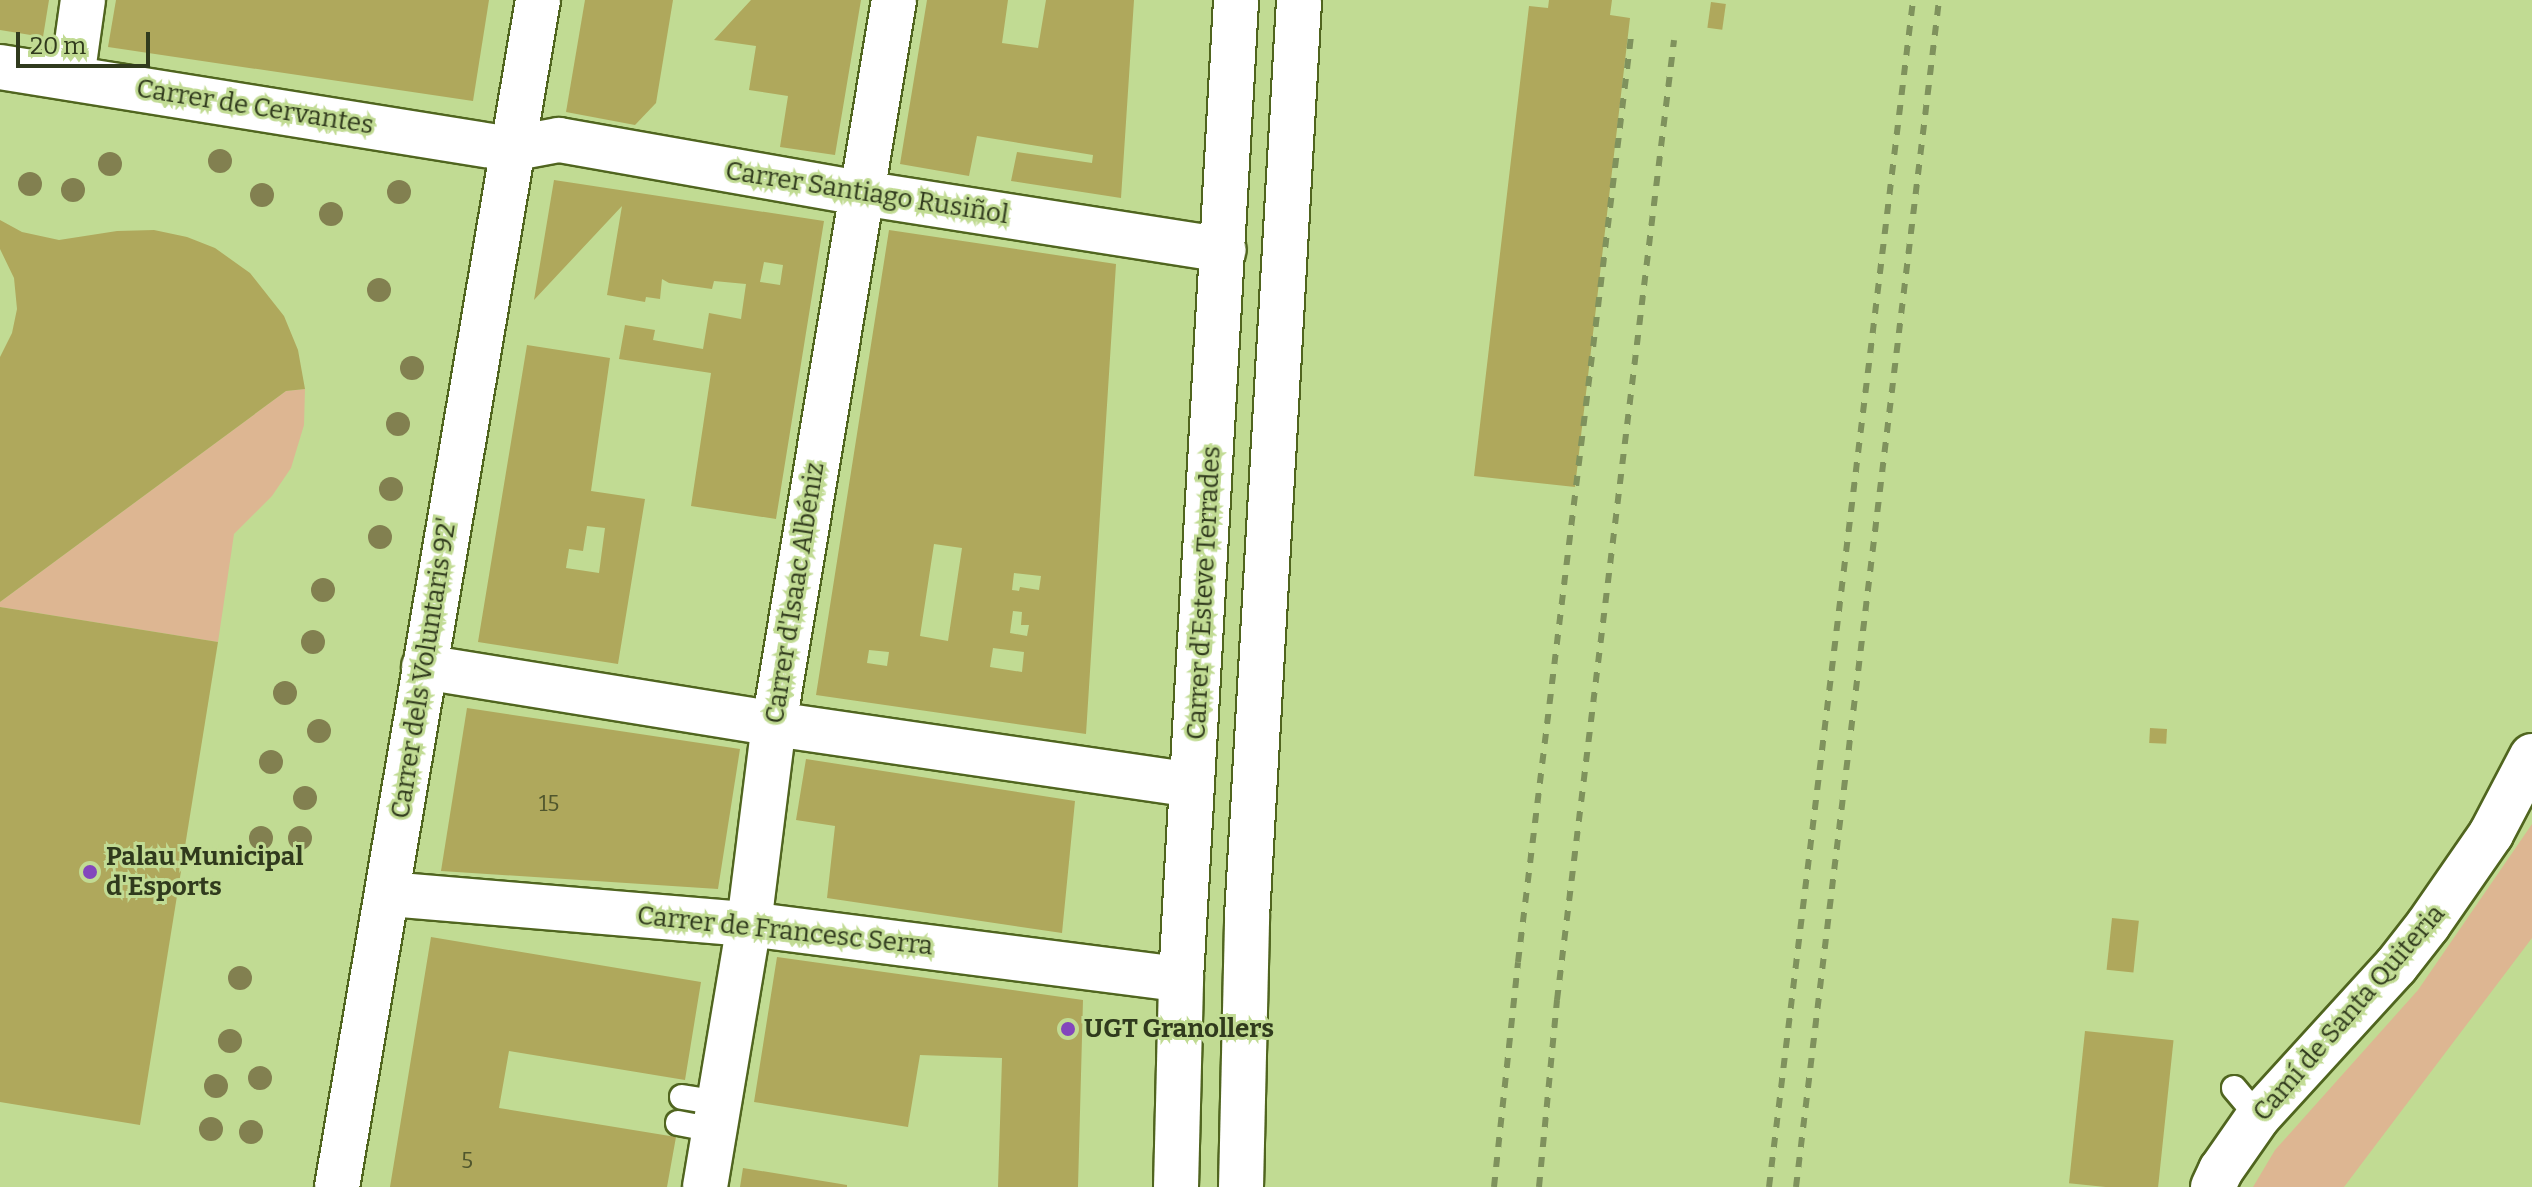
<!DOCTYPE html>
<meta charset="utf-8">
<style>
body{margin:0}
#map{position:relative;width:2532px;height:1187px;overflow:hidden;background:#c1db93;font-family:Bitter,serif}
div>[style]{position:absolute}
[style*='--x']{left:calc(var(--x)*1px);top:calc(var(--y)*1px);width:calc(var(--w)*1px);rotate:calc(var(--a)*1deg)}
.green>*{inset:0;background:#ddb692}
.building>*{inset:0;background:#afa85c;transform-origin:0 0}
.roads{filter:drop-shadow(2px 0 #50651f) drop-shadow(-2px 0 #50651f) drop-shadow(0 2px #50651f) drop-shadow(0 -2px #50651f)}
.lane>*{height:24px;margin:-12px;padding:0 12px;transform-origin:12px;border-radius:12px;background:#fff}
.street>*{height:44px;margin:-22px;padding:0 22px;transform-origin:22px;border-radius:22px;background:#fff}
.secondary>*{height:44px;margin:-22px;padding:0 22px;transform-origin:22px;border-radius:22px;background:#fff}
.rail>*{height:6px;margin-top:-3px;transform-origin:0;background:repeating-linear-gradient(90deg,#7f925d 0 10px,transparent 0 20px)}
.trees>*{width:24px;height:24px;margin:-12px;border-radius:50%;background:#828050}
.dots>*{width:22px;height:22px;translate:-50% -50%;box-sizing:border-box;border:4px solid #c1db93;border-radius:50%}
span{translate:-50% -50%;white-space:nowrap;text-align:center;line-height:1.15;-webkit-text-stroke:6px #c1db93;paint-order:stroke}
.number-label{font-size:22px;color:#50562d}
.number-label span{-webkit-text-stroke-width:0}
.street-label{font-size:26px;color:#303a1d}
.poi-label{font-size:26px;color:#303a1d;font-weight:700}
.left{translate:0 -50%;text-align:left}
.scale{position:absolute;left:16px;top:32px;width:134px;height:36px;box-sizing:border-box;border:4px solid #303a1d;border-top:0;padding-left:10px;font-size:24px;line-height:28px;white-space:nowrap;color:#303a1d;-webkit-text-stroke:6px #c1db93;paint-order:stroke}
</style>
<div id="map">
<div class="green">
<div style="clip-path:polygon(305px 389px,304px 425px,291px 468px,272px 496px,234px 534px,218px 642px,0 607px,0 602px,286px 391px)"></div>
<div style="clip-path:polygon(2532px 824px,2532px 938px,2344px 1187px,2253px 1187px,2275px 1150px,2418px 990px)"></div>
</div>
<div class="building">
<div style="clip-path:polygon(0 0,49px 0,43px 37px,0 30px)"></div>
<div style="clip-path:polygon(116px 0,489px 0,473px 101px,108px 47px)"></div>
<div style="clip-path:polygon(585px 0,673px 0,656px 103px,635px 125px,566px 112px)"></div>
<div style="clip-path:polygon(751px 0,861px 0,835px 155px,780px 147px,788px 96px,749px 90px,756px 46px,714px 40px)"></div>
<div style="clip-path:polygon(927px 0,1008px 0,1002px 43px,1038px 48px,1046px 0,1134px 0,1121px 198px,1011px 181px,1017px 152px,1092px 163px,1093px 155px,977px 136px,969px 176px,900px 164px)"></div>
<div style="clip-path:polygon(1549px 0,1612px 0,1610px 15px,1630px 18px,1575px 487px,1474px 476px,1529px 6px,1548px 8px)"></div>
<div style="left:1711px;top:2px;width:15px;height:26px;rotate:8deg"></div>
<div style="clip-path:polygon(evenodd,554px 180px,824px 221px,776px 519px,691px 506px,711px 373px,619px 359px,625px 325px,655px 330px,653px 340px,703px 349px,709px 313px,741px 319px,746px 284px,714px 281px,712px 289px,669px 283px,662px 279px,660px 299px,646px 297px,645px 302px,607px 295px,622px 206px,534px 300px,554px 180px,764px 262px,783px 265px,780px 285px,760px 282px,764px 262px)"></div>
<div style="clip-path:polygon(0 220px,22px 232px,59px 240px,117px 231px,154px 230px,187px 237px,215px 248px,250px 273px,284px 316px,298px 350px,305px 389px,286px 391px,0 602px,0 357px,12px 333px,17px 309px,14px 278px,0 249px)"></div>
<div style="clip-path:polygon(evenodd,889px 230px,1116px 264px,1086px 734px,816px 695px,889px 230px,934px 544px,962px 548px,948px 641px,920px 636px,934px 544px,889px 230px,1014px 573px,1041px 576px,1039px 590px,1020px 587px,1019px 591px,1012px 590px,1014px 573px,889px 230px,1013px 611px,1022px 612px,1021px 625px,1029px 625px,1027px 636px,1010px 633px,1013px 611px,889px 230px,993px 648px,1024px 652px,1022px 672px,990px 667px,993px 648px,889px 230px,869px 650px,889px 652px,887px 666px,867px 663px,869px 650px)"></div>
<div style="clip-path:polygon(evenodd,527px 345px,610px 358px,591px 491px,645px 499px,618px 664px,478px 642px,527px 345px,587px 526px,605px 528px,599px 573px,566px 568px,569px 549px,583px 551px,587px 526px)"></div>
<div style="clip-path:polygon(0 607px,218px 642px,140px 1125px,0 1102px)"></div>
<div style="clip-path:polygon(467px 708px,740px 749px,718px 889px,441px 871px)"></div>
<div style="left:2150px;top:728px;width:17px;height:15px;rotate:3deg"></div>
<div style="clip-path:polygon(806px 759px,1075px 801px,1062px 933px,827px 898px,835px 826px,796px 820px)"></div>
<div style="left:2112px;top:918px;width:27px;height:52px;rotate:6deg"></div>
<div style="clip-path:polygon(431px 937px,701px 982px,685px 1080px,509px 1051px,499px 1108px,676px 1137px,667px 1187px,390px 1187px)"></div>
<div style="clip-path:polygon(777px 957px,1083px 1000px,1078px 1187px,998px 1187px,1002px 1058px,920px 1055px,908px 1127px,754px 1102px)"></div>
<div style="left:2085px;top:1031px;width:89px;height:153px;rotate:6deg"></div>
<div style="clip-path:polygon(743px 1168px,847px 1185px,847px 1187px,740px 1187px)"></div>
</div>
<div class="roads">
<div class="lane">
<div style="--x:2234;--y:1088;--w:38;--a:50"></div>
<div style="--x:682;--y:1097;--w:37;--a:9"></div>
<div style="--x:678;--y:1123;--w:38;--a:11"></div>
</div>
<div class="street">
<div style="--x:0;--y:67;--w:517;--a:9.13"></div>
<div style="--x:510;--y:149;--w:50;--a:-10.4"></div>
<div style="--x:559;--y:140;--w:307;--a:10"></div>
<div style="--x:861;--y:193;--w:367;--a:8.9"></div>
<div style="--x:72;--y:78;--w:79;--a:-82"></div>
<div style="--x:424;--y:667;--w:355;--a:9.2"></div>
<div style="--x:774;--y:724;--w:422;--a:8.3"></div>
<div style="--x:388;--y:894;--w:362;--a:4.8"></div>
<div style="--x:749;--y:924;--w:435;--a:7.3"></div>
<div style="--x:337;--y:1187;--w:1204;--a:-80.39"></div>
<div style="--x:705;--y:1187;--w:267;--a:-80.5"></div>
<div style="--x:749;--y:924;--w:202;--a:-82.9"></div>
<div style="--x:774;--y:724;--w:734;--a:-80.59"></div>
<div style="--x:2213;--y:1187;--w:19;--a:-65"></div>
<div style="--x:2221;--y:1170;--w:65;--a:-55.1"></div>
<div style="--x:2258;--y:1117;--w:205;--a:-47.6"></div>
<div style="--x:2396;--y:966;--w:52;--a:-52"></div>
<div style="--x:2428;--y:925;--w:111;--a:-55.3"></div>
<div style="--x:2491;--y:834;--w:88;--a:-62.3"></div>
</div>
<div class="secondary">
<div style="--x:1176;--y:1187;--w:208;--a:-88.6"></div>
<div style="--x:1181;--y:979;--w:981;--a:-86.78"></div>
<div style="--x:1241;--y:1187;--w:270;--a:-88.7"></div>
<div style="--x:1247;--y:917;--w:918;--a:-86.75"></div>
</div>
</div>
<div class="rail">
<div style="--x:1494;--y:1187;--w:226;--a:-83.9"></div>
<div style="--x:1518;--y:962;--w:932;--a:-83.04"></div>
<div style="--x:1539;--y:1187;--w:188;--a:-84.5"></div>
<div style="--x:1557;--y:1000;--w:967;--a:-83.05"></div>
<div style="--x:1769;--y:1187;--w:1196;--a:-83.08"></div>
<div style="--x:1796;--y:1187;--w:1196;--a:-83.13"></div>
</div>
<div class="trees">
<div style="left:220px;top:161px"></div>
<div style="left:110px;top:164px"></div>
<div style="left:30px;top:184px"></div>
<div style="left:73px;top:190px"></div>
<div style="left:399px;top:192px"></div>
<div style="left:262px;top:195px"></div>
<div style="left:331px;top:214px"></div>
<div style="left:379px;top:290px"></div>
<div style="left:412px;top:368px"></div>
<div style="left:398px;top:424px"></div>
<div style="left:391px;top:489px"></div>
<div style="left:380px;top:537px"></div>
<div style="left:323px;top:590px"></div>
<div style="left:313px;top:642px"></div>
<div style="left:285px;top:693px"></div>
<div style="left:319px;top:731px"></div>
<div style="left:271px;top:762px"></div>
<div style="left:305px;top:798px"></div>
<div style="left:261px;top:838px"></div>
<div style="left:300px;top:838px"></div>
<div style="left:240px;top:978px"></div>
<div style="left:230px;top:1041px"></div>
<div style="left:260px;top:1078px"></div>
<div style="left:216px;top:1086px"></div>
<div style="left:211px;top:1129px"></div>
<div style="left:251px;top:1132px"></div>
</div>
<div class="dots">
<div style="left:90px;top:872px;background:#8346bc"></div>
<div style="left:1068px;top:1029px;background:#8346bc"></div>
</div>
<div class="number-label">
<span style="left:549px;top:804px">15</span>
<span style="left:467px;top:1161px">5</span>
</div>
<div class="street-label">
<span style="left:255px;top:107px;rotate:9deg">Carrer de Cervantes</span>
<span style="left:867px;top:193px;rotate:9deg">Carrer Santiago Rusiñol</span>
<span style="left:795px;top:593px;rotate:-81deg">Carrer d'Isaac Albéniz</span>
<span style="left:1204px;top:593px;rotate:-87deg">Carrer d'Esteve Terrades</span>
<span style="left:424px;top:668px;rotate:-81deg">Carrer dels Voluntaris 92'</span>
<span style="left:785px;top:931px;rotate:6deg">Carrer de Francesc Serra</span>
<span style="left:2349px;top:1013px;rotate:-49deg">Camí de Santa Quiteria</span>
</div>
<div class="poi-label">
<span class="left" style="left:106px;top:872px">Palau Municipal<br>d'Esports</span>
<span class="left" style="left:1084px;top:1029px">UGT Granollers</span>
</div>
<div class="scale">20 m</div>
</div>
